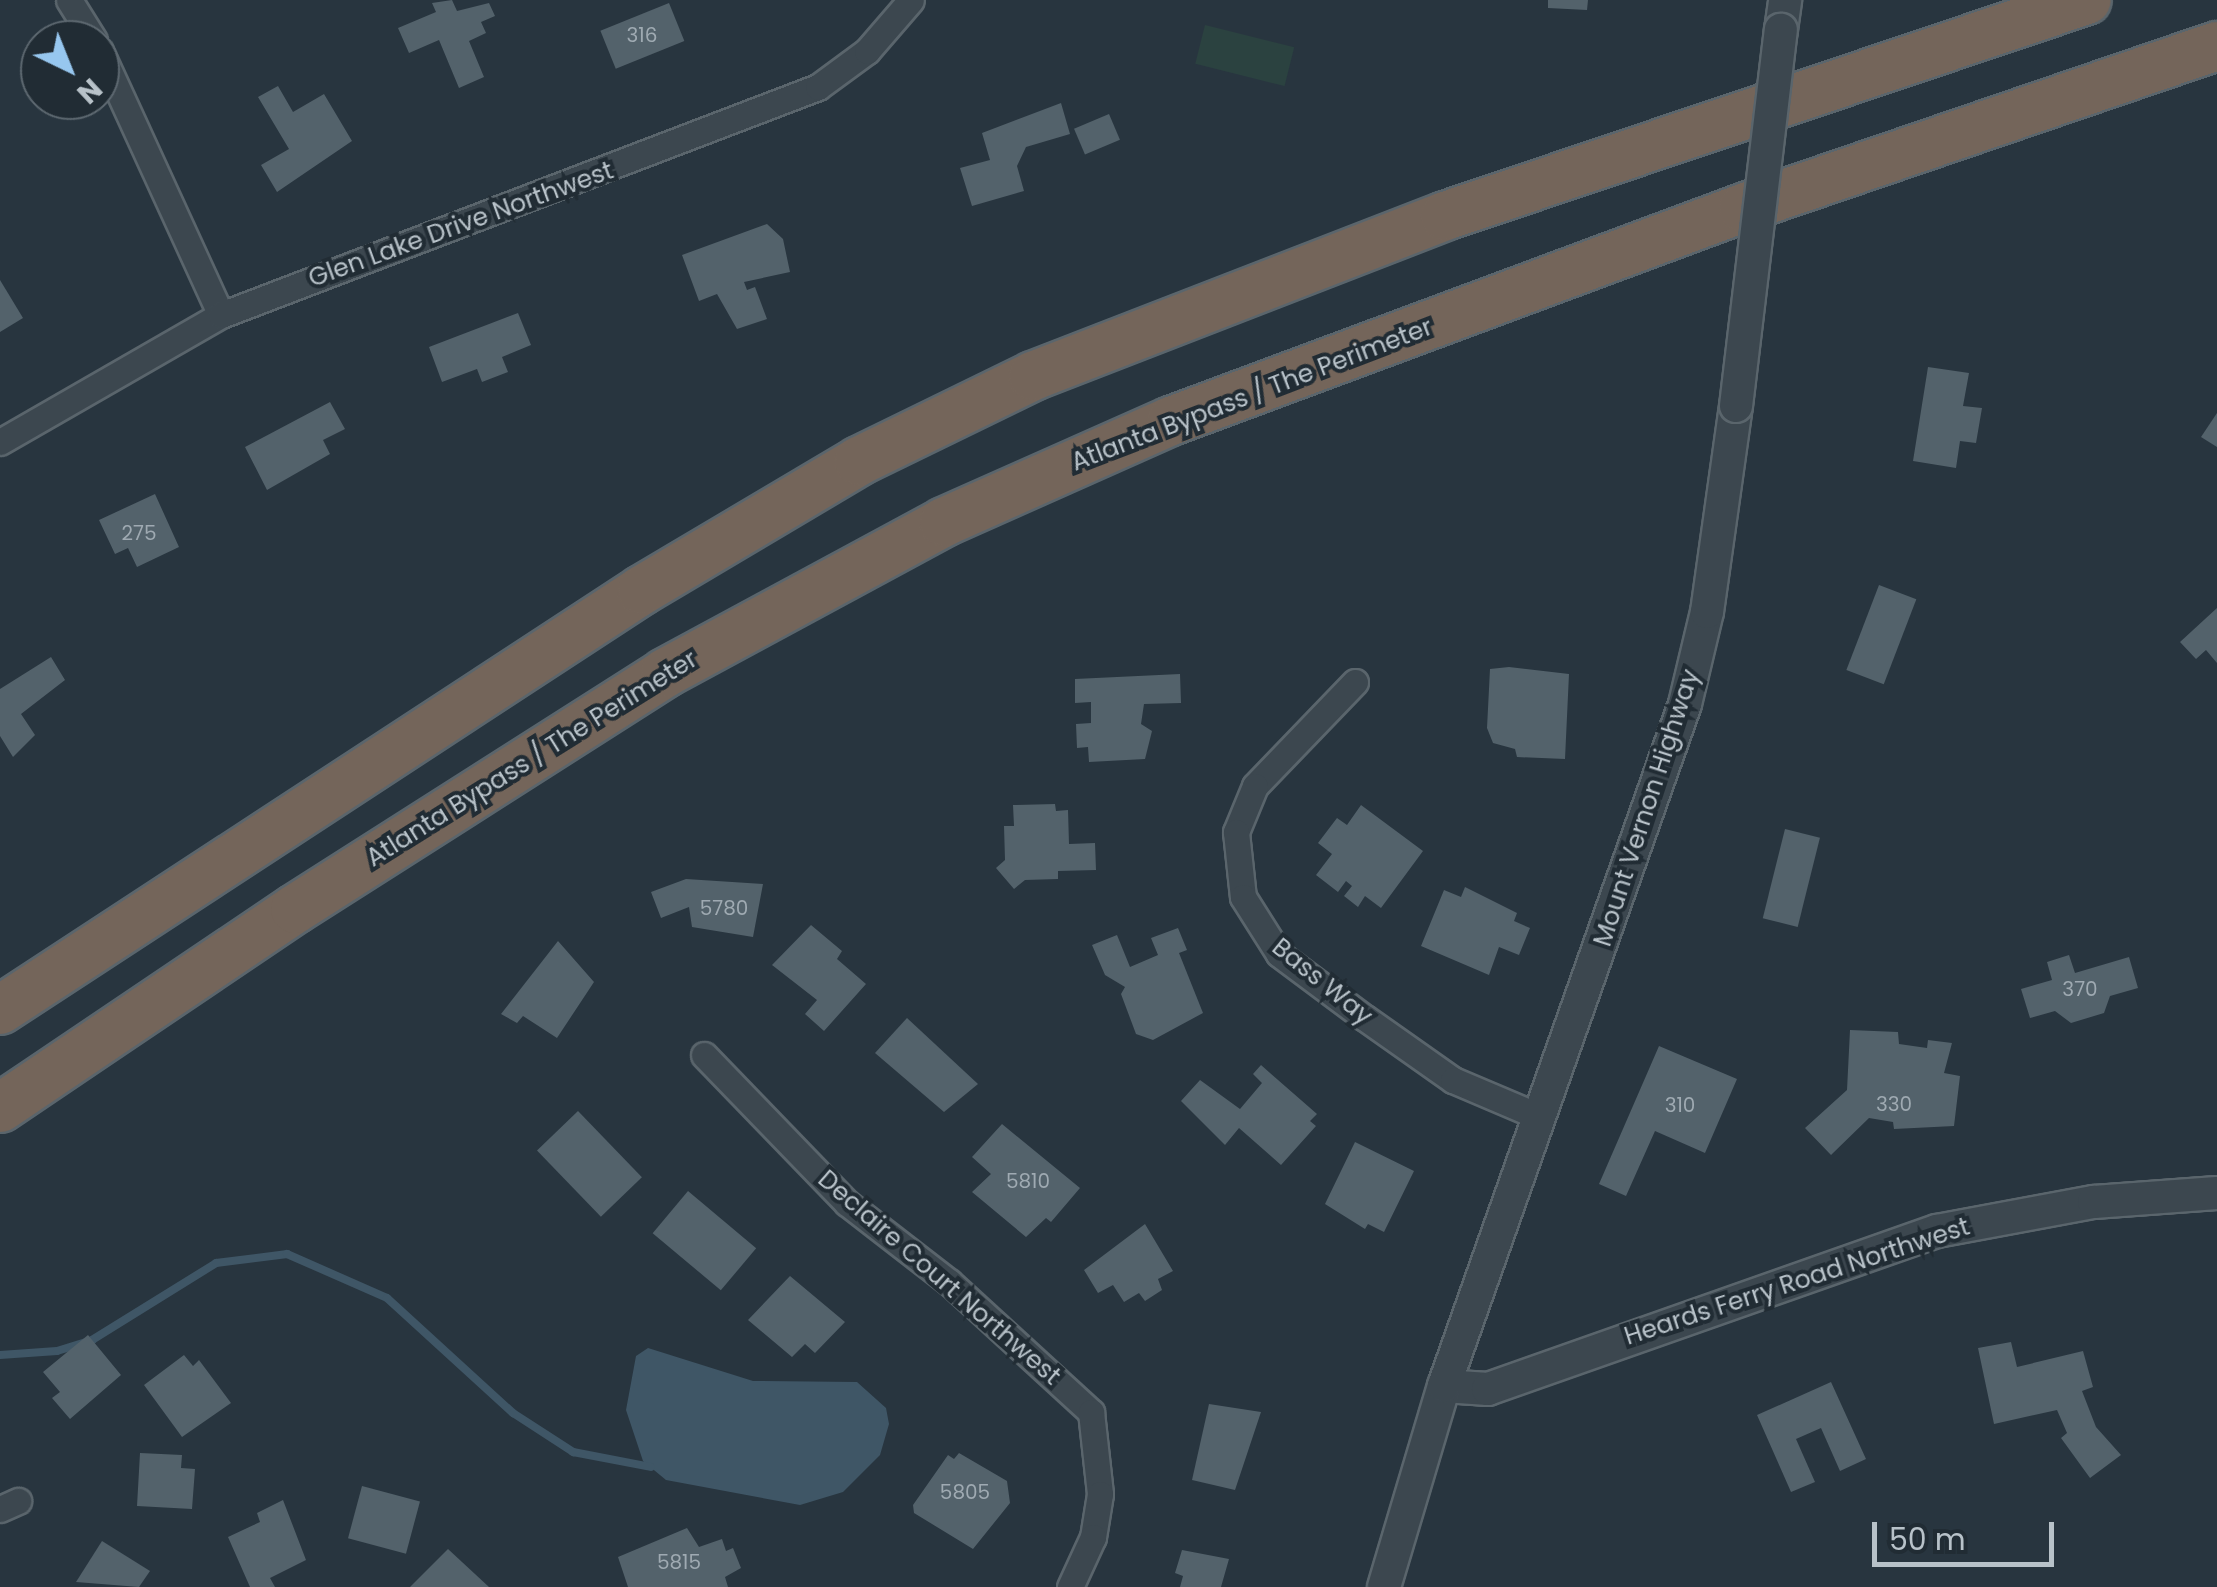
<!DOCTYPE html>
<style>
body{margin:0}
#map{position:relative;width:2217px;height:1587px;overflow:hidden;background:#28353f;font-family:Poppins,sans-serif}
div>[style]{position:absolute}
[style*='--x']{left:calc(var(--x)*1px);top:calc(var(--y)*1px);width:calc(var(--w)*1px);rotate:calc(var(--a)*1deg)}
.green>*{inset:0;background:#2b4240;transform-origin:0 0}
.water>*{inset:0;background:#3f5666}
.stream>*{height:8px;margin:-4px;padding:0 4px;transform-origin:4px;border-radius:4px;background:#3f5666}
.building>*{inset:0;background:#53626b;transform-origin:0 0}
.roads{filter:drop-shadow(2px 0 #5a656c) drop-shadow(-2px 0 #5a656c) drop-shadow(0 2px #5a656c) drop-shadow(0 -2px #5a656c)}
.minor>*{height:25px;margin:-12.5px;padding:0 12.5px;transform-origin:12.5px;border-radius:12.5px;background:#3c474f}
.tertiary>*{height:32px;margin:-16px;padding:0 16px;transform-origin:16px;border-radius:16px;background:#3c474f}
.motorway>*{height:48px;margin:-24px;padding:0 24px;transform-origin:24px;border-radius:24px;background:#74655a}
.bridges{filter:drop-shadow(2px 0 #5a656c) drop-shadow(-2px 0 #5a656c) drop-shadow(0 2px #5a656c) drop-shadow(0 -2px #5a656c)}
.tertiary-bridge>*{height:32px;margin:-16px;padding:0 16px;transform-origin:16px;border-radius:16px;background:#3c474f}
span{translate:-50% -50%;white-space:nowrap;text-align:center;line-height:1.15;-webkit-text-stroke:8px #212c34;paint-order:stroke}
.number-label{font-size:20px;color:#9faab2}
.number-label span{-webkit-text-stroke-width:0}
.street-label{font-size:25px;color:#b8c2c9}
.north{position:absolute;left:20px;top:20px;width:100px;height:100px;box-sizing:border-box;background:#212c34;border:2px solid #5d6870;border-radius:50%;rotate:137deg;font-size:28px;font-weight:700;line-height:40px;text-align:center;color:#b8c2c9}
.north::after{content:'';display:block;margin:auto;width:35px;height:45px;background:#97c7ef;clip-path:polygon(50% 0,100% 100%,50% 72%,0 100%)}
.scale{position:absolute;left:1872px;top:1522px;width:182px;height:45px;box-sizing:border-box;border:5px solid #b8c2c9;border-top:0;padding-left:12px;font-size:30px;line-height:35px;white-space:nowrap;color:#b8c2c9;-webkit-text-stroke:8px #212c34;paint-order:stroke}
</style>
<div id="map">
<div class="green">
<div style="left:1205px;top:25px;width:92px;height:40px;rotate:14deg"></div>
</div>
<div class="water">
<div style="clip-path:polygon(648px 1348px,753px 1381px,857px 1382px,886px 1408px,889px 1424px,880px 1455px,843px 1492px,800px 1505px,666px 1480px,643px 1461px,626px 1410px,636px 1356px)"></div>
</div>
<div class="stream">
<div style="--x:0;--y:1355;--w:57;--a:-4"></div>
<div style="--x:57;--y:1351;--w:37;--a:-17"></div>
<div style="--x:92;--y:1340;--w:146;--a:-31.8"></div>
<div style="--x:216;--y:1263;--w:72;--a:-7.2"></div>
<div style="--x:287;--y:1254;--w:109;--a:23.7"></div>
<div style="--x:387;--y:1298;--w:171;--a:42.4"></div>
<div style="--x:513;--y:1413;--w:72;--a:33"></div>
<div style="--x:573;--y:1452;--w:79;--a:10.9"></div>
</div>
<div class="building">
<div style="clip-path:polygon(452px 0,457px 11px,489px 3px,495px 16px,481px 22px,486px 33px,469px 41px,484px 77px,459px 88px,439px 40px,409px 53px,398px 28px,436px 12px,432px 3px)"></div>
<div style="clip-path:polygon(1548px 0,1588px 0,1587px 10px,1548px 8px)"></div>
<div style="left:669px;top:3px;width:41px;height:74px;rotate:68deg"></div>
<div style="clip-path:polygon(278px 86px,293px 112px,324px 94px,352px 141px,277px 192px,261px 165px,289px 149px,258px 97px)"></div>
<div style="clip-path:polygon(1061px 103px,1070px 134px,1026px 147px,1017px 166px,1024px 191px,972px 206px,960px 168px,990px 160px,982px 133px)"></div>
<div style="left:1109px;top:114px;width:28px;height:38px;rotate:67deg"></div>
<div style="clip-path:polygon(767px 224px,783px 239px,790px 272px,744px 282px,747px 290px,755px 287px,767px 319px,737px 329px,717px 294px,699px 301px,682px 255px)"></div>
<div style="clip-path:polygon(0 280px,23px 318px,0 332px)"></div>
<div style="clip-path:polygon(518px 313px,531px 345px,502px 357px,508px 372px,482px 382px,477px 369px,442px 382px,429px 347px)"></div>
<div style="clip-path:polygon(1928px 367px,1969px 373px,1963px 406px,1982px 408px,1976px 443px,1960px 441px,1956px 468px,1913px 461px)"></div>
<div style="clip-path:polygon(330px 402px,345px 429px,323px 440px,330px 454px,267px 490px,245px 447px)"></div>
<div style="clip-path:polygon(2217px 413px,2217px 447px,2201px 437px)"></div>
<div style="clip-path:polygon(155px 494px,179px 547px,137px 567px,128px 548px,115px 554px,99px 520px)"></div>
<div style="left:1879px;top:585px;width:40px;height:91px;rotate:21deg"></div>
<div style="clip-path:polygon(2217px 608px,2217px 663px,2206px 650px,2196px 659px,2180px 642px)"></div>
<div style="clip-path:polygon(51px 657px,65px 680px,21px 714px,35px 735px,13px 757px,0 736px,0 689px)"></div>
<div style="clip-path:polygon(1509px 667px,1569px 674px,1565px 759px,1517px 757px,1515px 749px,1493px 743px,1487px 728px,1490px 669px)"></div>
<div style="clip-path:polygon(1180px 674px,1181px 703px,1144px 704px,1141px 724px,1152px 731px,1145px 759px,1089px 762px,1088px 747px,1077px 748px,1076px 724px,1091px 723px,1091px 702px,1075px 703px,1075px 679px)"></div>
<div style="clip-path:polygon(1055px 804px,1056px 811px,1068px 810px,1069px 844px,1095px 843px,1096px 870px,1058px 871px,1058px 879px,1025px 880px,1014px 889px,996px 868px,1005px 860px,1004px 826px,1014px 826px,1013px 805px)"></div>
<div style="clip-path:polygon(1361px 805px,1423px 851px,1381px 908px,1365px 896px,1358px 907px,1344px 896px,1352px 886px,1346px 881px,1338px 892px,1316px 875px,1332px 854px,1318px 843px,1337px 818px,1347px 825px)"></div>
<div style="left:1785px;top:829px;width:36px;height:92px;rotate:14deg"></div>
<div style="clip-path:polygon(686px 879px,763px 884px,753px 937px,692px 927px,689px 907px,661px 918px,651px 892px)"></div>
<div style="clip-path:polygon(1465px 887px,1517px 913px,1514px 921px,1530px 928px,1519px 955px,1499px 947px,1489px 975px,1421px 946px,1444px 890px,1461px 897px)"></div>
<div style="clip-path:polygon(811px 925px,842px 951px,837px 959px,866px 984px,824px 1031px,805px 1014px,817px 1000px,772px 965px)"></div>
<div style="clip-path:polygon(1178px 928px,1187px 950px,1179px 953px,1203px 1013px,1153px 1040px,1136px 1034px,1121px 994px,1125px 987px,1105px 975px,1092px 945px,1117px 935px,1130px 967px,1158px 955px,1151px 938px)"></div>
<div style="clip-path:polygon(558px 941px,594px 982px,557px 1038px,523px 1016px,517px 1023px,501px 1014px)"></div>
<div style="clip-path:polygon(2069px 955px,2075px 973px,2129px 957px,2138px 988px,2110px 996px,2104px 1013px,2071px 1023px,2055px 1011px,2030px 1018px,2021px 989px,2052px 980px,2047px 962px)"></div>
<div style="clip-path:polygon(907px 1018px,978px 1084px,944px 1112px,875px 1053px)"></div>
<div style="clip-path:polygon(1850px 1030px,1898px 1032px,1899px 1044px,1927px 1048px,1928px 1040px,1952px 1043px,1944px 1073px,1960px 1076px,1954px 1126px,1894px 1129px,1893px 1122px,1869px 1118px,1831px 1155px,1805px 1128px,1847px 1090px)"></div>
<div style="clip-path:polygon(1659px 1046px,1737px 1079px,1705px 1153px,1655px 1131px,1626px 1196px,1599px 1184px)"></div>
<div style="clip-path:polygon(1261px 1065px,1317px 1114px,1310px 1121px,1316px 1126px,1281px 1165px,1239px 1128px,1225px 1145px,1181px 1101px,1200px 1080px,1240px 1109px,1262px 1083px,1253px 1074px)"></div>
<div style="left:578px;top:1111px;width:92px;height:57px;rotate:46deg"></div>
<div style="clip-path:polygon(1002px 1124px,1080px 1188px,1051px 1222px,1046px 1218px,1026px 1237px,972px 1192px,991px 1174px,972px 1157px)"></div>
<div style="clip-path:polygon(1355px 1142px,1414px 1171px,1384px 1232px,1368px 1224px,1365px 1229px,1325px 1204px)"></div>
<div style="left:688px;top:1191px;width:89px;height:55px;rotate:40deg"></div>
<div style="clip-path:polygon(1145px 1224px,1173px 1271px,1158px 1279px,1162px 1290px,1145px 1301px,1139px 1293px,1124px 1302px,1113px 1285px,1098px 1293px,1084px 1270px)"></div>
<div style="clip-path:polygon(790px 1276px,845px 1322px,815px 1353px,805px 1344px,792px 1357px,748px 1320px)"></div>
<div style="clip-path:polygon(88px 1335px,121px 1375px,70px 1419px,52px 1398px,60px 1392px,43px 1372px)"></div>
<div style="clip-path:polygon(2011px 1342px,2017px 1367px,2083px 1351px,2093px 1387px,2082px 1391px,2096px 1427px,2121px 1455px,2090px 1478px,2061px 1438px,2067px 1433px,2057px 1410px,1994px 1424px,1978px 1348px)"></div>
<div style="clip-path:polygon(184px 1355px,193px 1366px,199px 1360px,231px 1403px,182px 1437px,144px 1385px)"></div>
<div style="clip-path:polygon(1831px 1382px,1866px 1459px,1840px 1471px,1821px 1428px,1796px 1439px,1815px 1482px,1791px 1492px,1757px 1415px)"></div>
<div style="clip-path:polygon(1209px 1404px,1261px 1412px,1235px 1490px,1192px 1480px)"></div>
<div style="clip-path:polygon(140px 1453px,182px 1455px,181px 1468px,195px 1469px,192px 1509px,137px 1506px)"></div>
<div style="clip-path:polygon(959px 1453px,1007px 1481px,1010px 1503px,973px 1549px,914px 1513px,913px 1505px,948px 1455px,954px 1459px)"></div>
<div style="left:362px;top:1486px;width:60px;height:54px;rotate:15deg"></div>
<div style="clip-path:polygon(283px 1500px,306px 1560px,270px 1578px,275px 1587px,250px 1587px,228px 1537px,260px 1522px,257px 1513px)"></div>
<div style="clip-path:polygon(687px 1528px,699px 1547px,722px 1539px,726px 1551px,733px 1548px,741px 1568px,725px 1577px,728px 1587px,628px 1587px,618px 1557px)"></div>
<div style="clip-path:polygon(102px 1541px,150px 1571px,139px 1587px,76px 1582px)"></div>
<div style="clip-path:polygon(448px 1549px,489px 1587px,410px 1587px)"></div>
<div style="clip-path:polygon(1182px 1550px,1229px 1559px,1221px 1587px,1180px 1587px,1183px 1576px,1175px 1573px)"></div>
</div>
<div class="roads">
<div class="minor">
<div style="--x:69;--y:0;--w:47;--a:58"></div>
<div style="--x:100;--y:51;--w:290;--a:65.4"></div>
<div style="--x:0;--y:442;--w:255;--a:-29.9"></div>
<div style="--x:221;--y:315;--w:639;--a:-20.9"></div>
<div style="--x:818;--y:87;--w:61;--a:-36.3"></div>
<div style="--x:867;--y:51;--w:67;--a:-49.2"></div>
<div style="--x:1355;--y:682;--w:144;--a:133.9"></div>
<div style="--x:1255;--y:786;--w:50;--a:112.4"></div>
<div style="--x:1236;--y:832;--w:65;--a:83.9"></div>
<div style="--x:1243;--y:897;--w:67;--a:57.7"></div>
<div style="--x:1279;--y:954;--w:107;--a:36.7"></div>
<div style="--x:1365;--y:1018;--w:108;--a:35.2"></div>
<div style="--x:1453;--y:1080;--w:95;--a:23"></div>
<div style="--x:704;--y:1055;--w:206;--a:46"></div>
<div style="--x:847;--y:1203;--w:129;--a:37.8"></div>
<div style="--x:949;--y:1282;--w:193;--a:42.5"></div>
<div style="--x:1091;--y:1412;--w:82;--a:83.7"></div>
<div style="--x:1100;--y:1494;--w:44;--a:99.2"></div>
<div style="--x:1093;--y:1537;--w:55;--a:114.7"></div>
<div style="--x:0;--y:1509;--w:20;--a:-24"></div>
</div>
<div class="tertiary">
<div style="--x:1781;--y:30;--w:30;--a:-82"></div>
<div style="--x:1444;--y:1386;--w:44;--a:3.9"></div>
<div style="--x:1488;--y:1389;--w:476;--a:-19.4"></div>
<div style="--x:1937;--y:1231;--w:160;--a:-10.5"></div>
<div style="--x:2094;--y:1202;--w:123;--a:-4.2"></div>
<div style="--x:1384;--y:1587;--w:210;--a:-73.4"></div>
<div style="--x:1444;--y:1386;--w:723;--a:-70.54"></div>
<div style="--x:1685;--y:704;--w:95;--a:-76.6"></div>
<div style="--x:1707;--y:612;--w:208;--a:-82"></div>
</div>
<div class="motorway">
<div style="--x:0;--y:1010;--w:767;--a:-33.19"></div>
<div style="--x:642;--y:590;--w:252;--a:-30.7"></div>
<div style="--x:859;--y:461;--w:194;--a:-26"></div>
<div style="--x:1033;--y:376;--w:442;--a:-21.2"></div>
<div style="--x:1445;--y:216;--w:677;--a:-18.6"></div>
<div style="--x:0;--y:1108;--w:356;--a:-34"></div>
<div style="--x:295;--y:909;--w:439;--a:-32.5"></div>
<div style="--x:665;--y:673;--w:317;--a:-28.4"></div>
<div style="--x:944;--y:522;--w:248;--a:-24"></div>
<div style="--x:1171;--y:421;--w:610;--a:-20.42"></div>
<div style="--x:1743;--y:208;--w:501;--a:-18.87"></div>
</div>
</div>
<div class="bridges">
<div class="tertiary-bridge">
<div style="--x:1736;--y:406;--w:379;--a:-83.2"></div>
</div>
</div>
<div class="number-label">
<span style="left:642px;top:35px">316</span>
<span style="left:139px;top:533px">275</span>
<span style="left:724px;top:908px">5780</span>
<span style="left:2080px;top:989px">370</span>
<span style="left:1894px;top:1104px">330</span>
<span style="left:1680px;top:1105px">310</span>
<span style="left:1028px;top:1181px">5810</span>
<span style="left:965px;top:1492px">5805</span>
<span style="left:679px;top:1562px">5815</span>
</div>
<div class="street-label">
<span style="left:461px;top:225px;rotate:-20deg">Glen Lake Drive Northwest</span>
<span style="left:1252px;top:395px;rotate:-21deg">Atlanta Bypass / The Perimeter</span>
<span style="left:532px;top:759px;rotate:-32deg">Atlanta Bypass / The Perimeter</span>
<span style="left:1647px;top:808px;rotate:-72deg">Mount Vernon Highway</span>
<span style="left:1322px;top:982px;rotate:39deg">Bass Way</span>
<span style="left:939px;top:1278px;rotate:41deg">Declaire Court Northwest</span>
<span style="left:1797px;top:1282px;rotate:-18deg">Heards Ferry Road Northwest</span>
</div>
<div class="north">N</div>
<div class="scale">50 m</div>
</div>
